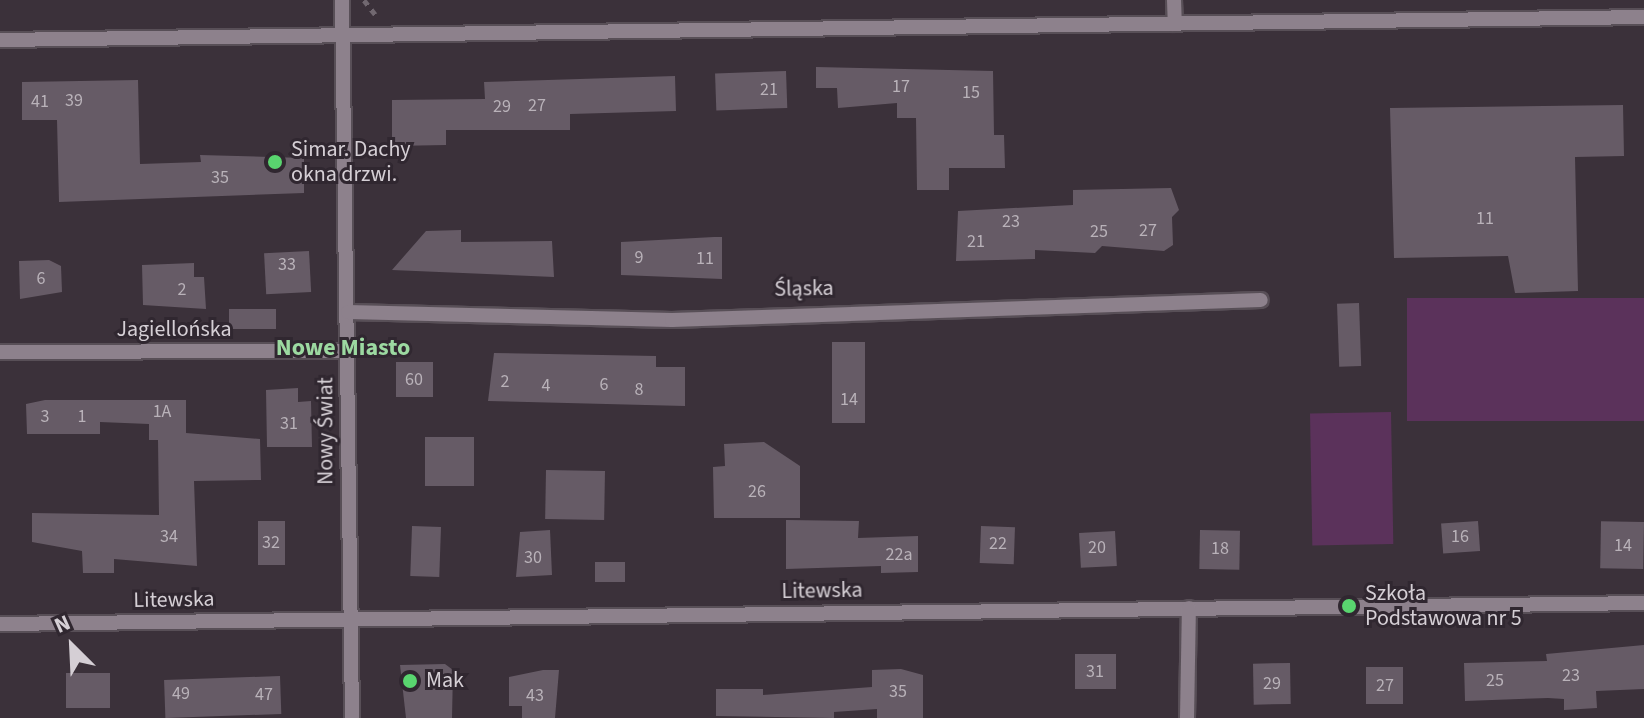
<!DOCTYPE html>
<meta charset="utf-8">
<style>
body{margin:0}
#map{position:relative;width:1644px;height:718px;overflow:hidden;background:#3b313a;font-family:"Source Sans 3",sans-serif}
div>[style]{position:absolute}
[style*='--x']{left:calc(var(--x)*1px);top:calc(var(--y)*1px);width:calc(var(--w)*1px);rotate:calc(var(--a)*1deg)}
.green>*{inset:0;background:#5b325b;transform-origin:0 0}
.building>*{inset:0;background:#665b66;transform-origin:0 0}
.path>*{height:5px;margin-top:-2.5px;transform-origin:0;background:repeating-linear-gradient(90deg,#716870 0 6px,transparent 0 12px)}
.roads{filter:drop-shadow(2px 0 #584f57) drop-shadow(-2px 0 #584f57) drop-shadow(0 2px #584f57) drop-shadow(0 -2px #584f57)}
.minor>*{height:14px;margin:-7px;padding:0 7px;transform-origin:7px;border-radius:7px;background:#8d818c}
.dots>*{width:22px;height:22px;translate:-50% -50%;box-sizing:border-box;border:4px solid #302730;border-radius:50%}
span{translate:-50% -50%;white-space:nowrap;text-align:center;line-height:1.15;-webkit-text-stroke:6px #302730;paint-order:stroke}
.number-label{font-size:18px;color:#b9b2b9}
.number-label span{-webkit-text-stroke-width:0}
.poi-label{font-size:22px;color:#d5cfd5}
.left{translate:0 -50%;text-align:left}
.street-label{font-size:22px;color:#d5cfd5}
.neighbourhood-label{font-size:24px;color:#9cd9a1;font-weight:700}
.north{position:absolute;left:32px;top:606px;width:80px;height:80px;-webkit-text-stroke:6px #302730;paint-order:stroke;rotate:336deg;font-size:22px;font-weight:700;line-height:32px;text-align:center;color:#d5cfd5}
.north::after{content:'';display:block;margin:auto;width:28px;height:36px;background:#d5cfd5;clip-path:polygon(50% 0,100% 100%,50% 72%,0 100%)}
</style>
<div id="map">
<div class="green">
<div style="left:1644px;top:298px;width:123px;height:237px;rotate:90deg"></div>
<div style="left:1391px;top:412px;width:132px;height:81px;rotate:89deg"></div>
</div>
<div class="building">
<div style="clip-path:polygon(816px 67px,993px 71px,994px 135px,1004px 135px,1005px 168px,949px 168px,949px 190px,917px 190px,916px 118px,897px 118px,897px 103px,838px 108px,837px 88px,816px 88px)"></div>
<div style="left:786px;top:71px;width:37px;height:71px;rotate:88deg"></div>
<div style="clip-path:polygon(675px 76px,676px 111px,570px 114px,570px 130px,446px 130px,446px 145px,392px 146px,392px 100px,485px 99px,484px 82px)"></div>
<div style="clip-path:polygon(138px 80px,140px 164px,201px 162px,200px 155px,304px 158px,304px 193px,59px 202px,57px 120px,22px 120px,22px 82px)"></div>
<div style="clip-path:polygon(1623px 105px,1624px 156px,1575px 157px,1578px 291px,1515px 293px,1508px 256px,1394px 258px,1390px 108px)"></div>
<div style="clip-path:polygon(1171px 188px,1179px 210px,1172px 217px,1173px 245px,1164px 251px,1102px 246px,1095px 253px,1035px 250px,1035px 259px,956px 261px,958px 211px,1073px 205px,1073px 190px)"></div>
<div style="clip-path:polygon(461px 230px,461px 242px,552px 241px,554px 277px,392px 270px,426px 231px)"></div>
<div style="clip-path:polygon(714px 237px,722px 237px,722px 279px,621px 275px,621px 242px)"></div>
<div style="left:309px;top:251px;width:41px;height:45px;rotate:87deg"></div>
<div style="clip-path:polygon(49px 260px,61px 266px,62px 292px,20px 299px,19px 261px)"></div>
<div style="clip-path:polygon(194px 263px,194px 277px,204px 277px,206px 309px,143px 305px,142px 265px)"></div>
<div style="left:1359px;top:303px;width:63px;height:22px;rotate:88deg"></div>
<div style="left:276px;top:309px;width:20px;height:47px;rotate:90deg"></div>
<div style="left:832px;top:342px;width:33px;height:81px"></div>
<div style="clip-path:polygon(494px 353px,656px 356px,656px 367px,685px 367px,685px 406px,488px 401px)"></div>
<div style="left:396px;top:362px;width:37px;height:35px"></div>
<div style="clip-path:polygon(298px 388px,298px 402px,311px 401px,312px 447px,267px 447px,266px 390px)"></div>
<div style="clip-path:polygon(45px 400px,186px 400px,186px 433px,260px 439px,261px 480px,194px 481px,197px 566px,114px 559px,114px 573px,83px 573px,82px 551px,32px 542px,32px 513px,159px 515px,158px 440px,149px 440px,149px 424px,100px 422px,100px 434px,27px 434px,26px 404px)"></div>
<div style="left:425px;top:437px;width:49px;height:49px"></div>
<div style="clip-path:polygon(764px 442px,800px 466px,800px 518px,714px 518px,713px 467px,725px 466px,724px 444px)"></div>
<div style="left:546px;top:470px;width:59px;height:49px;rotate:1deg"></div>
<div style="clip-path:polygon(786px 520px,859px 521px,858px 538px,918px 536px,918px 572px,881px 573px,881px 566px,786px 569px)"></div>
<div style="left:258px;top:521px;width:27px;height:44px"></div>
<div style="left:1478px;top:521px;width:30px;height:37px;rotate:86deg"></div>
<div style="left:1644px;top:522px;width:47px;height:43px;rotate:91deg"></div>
<div style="left:981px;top:526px;width:34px;height:37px;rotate:2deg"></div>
<div style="left:441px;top:527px;width:50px;height:29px;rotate:92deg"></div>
<div style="clip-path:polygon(550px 530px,552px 575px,516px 577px,520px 532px)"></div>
<div style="left:1200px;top:530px;width:40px;height:39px;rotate:1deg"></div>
<div style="left:1115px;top:531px;width:35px;height:36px;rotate:87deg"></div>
<div style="left:595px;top:562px;width:30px;height:20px"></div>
<div style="clip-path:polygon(1644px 645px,1644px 689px,1596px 691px,1597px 708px,1564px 710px,1564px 699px,1548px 698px,1465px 701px,1464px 663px,1547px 661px,1546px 654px)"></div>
<div style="left:1116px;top:654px;width:35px;height:41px;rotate:90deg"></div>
<div style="left:1290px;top:663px;width:41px;height:37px;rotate:89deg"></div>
<div style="clip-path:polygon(445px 664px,453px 670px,452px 718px,406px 718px,400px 665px)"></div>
<div style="left:1403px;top:667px;width:37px;height:37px;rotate:90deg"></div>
<div style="clip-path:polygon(901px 669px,923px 675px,923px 718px,877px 718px,877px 709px,834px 712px,834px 718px,716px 716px,716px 689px,763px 689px,763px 695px,872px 687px,872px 670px)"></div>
<div style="clip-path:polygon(543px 670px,559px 670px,555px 718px,522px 718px,522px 706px,509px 706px,509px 677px)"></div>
<div style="left:66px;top:673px;width:44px;height:35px"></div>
<div style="left:280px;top:676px;width:38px;height:116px;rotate:88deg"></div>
</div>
<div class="path">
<div style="--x:364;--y:0;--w:18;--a:52"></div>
</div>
<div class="roads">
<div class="minor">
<div style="--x:342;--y:0;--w:718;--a:89.2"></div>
<div style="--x:1174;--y:0;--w:24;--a:88"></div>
<div style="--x:0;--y:40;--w:1644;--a:-0.8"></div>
<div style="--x:348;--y:312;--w:324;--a:1.4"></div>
<div style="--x:672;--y:320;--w:589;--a:-1.94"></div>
<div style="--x:0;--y:352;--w:348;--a:-0.2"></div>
<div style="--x:0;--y:624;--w:1644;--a:-0.73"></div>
<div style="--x:1187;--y:718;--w:110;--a:-89"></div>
</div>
</div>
<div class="dots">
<div style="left:275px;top:162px;background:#59d56f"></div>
<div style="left:1349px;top:606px;background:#59d56f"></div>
<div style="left:410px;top:681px;background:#59d56f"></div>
</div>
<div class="number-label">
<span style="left:901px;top:87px">17</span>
<span style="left:769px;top:90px">21</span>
<span style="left:971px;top:93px">15</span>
<span style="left:74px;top:101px">39</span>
<span style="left:40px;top:102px">41</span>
<span style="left:537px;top:106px">27</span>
<span style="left:502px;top:107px">29</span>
<span style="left:220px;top:178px">35</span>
<span style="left:1485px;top:219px">11</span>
<span style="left:1011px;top:222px">23</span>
<span style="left:1148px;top:231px">27</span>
<span style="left:1099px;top:232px">25</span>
<span style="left:976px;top:242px">21</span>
<span style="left:639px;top:258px">9</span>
<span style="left:705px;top:259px">11</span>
<span style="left:287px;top:265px">33</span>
<span style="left:41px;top:279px">6</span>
<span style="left:182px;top:290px">2</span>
<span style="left:414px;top:380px">60</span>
<span style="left:505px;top:382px">2</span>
<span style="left:604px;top:385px">6</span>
<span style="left:546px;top:386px">4</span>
<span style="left:639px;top:390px">8</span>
<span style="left:849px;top:400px">14</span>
<span style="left:162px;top:412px">1A</span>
<span style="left:45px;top:417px">3</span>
<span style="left:82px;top:417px">1</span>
<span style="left:289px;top:424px">31</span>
<span style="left:757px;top:492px">26</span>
<span style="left:169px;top:537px">34</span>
<span style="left:1460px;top:537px">16</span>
<span style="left:271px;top:543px">32</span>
<span style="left:998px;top:544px">22</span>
<span style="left:1623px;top:546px">14</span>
<span style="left:1097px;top:548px">20</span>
<span style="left:1220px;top:549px">18</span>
<span style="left:899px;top:555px">22a</span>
<span style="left:533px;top:558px">30</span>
<span style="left:1095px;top:672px">31</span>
<span style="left:1571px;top:676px">23</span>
<span style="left:1495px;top:681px">25</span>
<span style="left:1272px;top:684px">29</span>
<span style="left:1385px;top:686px">27</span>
<span style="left:898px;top:692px">35</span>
<span style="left:181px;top:694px">49</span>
<span style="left:264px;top:695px">47</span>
<span style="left:535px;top:696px">43</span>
</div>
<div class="poi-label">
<span class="left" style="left:291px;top:162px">Simar. Dachy<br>okna drzwi.</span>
<span class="left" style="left:1365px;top:606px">Szkoła<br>Podstawowa nr 5</span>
<span class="left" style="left:426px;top:681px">Mak</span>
</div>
<div class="street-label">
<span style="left:804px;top:289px;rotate:-1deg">Śląska</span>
<span style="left:174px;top:330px">Jagiellońska</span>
<span style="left:326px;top:431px;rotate:-90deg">Nowy Świat</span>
<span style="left:822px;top:591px;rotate:-1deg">Litewska</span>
<span style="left:174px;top:600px;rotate:-1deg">Litewska</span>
</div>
<div class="neighbourhood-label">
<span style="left:343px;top:348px">Nowe Miasto</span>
</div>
<div class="north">N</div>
</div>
